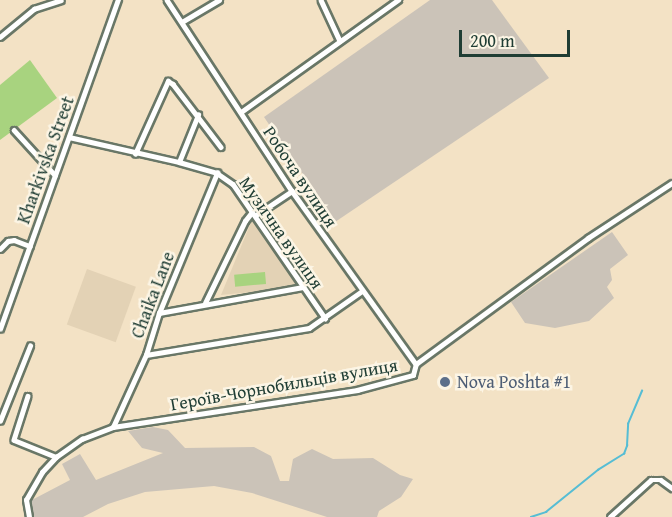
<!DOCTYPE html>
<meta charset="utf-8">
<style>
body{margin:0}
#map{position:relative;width:672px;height:517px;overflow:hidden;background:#f3e2c5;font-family:"Gentium Book Plus",serif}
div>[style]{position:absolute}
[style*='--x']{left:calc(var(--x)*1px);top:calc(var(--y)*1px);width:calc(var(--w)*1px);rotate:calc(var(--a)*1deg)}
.built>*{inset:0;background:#e3d2b5;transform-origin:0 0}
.industrial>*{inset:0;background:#cbc3b8}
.green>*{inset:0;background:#a8d37f;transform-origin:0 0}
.stream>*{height:1.5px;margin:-0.75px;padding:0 0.75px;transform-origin:0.75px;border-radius:0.75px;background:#56bdd4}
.roads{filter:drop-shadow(2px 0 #697767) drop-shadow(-2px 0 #697767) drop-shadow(0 2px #697767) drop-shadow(0 -2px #697767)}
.minor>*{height:4.5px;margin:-2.25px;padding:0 2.25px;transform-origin:2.25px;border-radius:2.25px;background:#fff}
.dots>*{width:16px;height:16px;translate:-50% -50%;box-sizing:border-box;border:3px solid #fcf5e5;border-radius:50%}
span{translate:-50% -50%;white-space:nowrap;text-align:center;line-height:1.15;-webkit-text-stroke:5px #fcf5e5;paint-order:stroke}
.street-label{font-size:18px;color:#1f3d34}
.service-label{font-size:18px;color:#4e5e75}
.left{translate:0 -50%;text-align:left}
.scale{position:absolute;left:459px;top:30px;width:111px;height:27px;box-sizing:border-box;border:3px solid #1f3d34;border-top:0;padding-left:8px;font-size:18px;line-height:21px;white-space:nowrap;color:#1f3d34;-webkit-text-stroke:4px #fcf5e5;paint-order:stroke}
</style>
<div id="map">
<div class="built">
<div style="clip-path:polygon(252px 220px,300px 284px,292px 288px,221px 295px)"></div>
<div style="left:87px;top:269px;width:52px;height:59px;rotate:20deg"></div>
</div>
<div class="industrial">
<div style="clip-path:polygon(430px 0,492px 0,549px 78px,335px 222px,264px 117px)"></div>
<div style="clip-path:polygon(612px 232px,628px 255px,610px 269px,612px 280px,607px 287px,614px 298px,589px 321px,555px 328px,525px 323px,511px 302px)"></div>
<div style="clip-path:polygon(153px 427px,168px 430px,185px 448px,254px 447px,271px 456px,280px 481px,289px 481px,293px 459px,312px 449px,333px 459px,373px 458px,400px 475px,413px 479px,401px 497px,379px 511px,377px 517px,327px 517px,252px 493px,214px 486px,145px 492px,108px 504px,83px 517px,31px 517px,30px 501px,70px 480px,62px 464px,80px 454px,96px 480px,163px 453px,142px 448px,128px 431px)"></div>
</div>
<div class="green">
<div style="clip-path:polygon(30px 60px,57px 98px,0 140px,0 85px)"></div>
<div style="left:265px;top:272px;width:12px;height:31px;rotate:85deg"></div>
</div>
<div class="stream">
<div style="--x:531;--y:517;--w:16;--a:-18"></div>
<div style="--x:546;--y:512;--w:67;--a:-38.9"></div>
<div style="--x:598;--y:470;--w:31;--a:-32"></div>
<div style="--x:624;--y:454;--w:9;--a:-69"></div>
<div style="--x:627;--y:446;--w:22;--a:-87"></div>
<div style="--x:628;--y:424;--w:36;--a:-67"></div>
</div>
<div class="roads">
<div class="minor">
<div style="--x:167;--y:0;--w:228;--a:56.8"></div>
<div style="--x:292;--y:191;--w:213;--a:54.4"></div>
<div style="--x:321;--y:0;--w:45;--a:65.1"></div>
<div style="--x:182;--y:22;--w:43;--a:-30.7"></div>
<div style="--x:0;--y:37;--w:44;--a:-39.5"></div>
<div style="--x:34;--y:9;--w:28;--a:-18"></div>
<div style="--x:241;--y:112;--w:193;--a:-35.5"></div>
<div style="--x:14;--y:130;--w:61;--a:47.7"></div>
<div style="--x:69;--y:137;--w:113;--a:12.8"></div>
<div style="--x:179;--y:162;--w:40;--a:16"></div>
<div style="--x:217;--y:173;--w:19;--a:35"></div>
<div style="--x:233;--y:184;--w:163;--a:55.5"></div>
<div style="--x:135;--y:154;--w:80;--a:-65.7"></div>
<div style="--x:168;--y:81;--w:6;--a:31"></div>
<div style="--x:173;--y:84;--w:79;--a:52.7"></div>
<div style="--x:179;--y:162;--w:51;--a:-68"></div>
<div style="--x:256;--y:215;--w:43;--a:-33.7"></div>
<div style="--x:0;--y:249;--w:11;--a:-45"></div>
<div style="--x:8;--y:241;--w:6;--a:-9"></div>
<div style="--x:14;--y:240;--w:17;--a:21"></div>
<div style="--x:205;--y:303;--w:91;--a:-64"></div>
<div style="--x:245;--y:221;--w:11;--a:-52"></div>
<div style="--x:159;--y:313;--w:146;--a:-10.2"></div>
<div style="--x:0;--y:329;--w:350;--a:-70.3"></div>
<div style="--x:146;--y:355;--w:165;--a:-9.4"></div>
<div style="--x:309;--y:328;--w:65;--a:-34.9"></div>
<div style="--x:28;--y:396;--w:46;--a:107.7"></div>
<div style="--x:14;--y:440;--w:45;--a:22"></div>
<div style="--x:0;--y:421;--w:81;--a:-68.2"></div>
<div style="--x:113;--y:427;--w:79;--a:-65.4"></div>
<div style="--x:146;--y:355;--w:44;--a:-72.8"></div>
<div style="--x:159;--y:313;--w:152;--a:-67.5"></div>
<div style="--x:29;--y:517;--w:17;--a:-100"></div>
<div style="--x:26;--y:500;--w:32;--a:-60"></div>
<div style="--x:42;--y:472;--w:21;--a:-47"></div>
<div style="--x:56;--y:457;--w:32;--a:-35"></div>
<div style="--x:82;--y:439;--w:33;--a:-21"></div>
<div style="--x:113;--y:427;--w:247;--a:-8.6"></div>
<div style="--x:357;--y:390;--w:58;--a:-15"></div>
<div style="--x:413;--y:375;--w:11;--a:-75"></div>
<div style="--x:416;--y:364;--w:213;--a:-36.2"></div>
<div style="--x:588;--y:238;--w:100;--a:-33.2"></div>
<div style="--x:610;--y:517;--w:55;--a:-42.1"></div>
<div style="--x:651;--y:480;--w:10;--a:0"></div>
<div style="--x:661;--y:480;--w:14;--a:36"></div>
</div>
</div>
<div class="dots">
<div style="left:445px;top:382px;background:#5c6f8a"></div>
</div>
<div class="street-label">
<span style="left:46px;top:160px;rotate:-70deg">Kharkivska Street</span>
<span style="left:300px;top:177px;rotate:56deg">Робоча вулиця</span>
<span style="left:281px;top:233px;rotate:55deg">Музична вулиця</span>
<span style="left:153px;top:295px;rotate:-69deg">Chaika Lane</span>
<span style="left:284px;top:385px;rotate:-10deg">Героїв-Чорнобильців вулиця</span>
</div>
<div class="service-label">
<span class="left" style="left:457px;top:382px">Nova Poshta #1</span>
</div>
<div class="scale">200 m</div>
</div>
